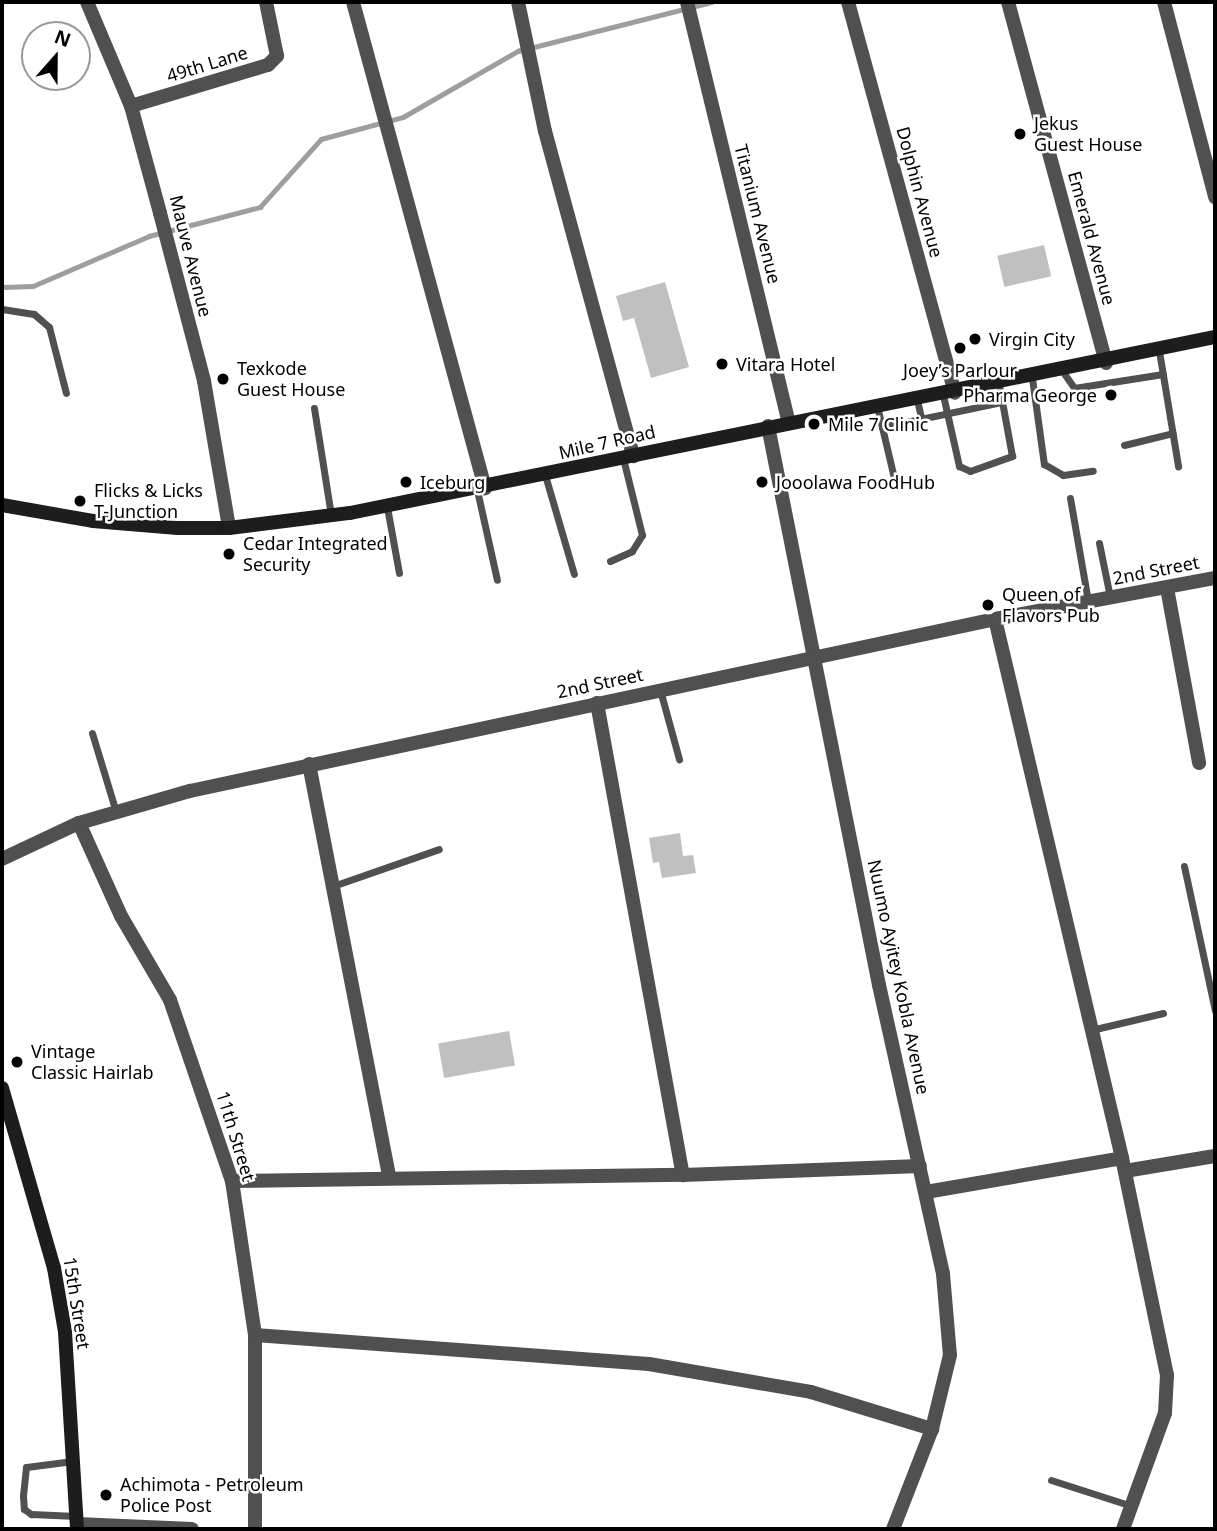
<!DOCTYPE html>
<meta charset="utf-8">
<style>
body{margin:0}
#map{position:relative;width:1217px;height:1531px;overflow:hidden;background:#fff;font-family:"Noto Sans",sans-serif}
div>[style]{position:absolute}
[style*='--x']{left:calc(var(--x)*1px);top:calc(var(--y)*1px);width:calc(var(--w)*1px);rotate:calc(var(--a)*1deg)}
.stream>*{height:4.5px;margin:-2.25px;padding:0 2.25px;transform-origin:2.25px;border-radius:2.25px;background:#9e9e9e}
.building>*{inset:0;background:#c0c0c0;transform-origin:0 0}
.lane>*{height:7px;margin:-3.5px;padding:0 3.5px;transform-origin:3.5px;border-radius:3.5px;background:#505050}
.street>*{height:14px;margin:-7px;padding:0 7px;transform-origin:7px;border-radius:7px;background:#505050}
.secondary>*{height:14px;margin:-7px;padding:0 7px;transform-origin:7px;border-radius:7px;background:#1d1d1d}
.dots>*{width:19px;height:19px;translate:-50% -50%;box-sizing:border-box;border:4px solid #fff;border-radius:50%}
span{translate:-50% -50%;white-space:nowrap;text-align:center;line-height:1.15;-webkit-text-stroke:5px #fff;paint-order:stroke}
.street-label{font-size:18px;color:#000}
.poi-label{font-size:18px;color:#000}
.left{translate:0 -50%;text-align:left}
.right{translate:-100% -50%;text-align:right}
.frame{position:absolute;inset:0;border:4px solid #000;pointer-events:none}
.north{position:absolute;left:21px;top:21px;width:70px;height:70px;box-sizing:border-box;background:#fff;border:2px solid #999;border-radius:50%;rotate:21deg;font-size:19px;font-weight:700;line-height:28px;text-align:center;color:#000}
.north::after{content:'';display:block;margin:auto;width:24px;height:32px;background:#000;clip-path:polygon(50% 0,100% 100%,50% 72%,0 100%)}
</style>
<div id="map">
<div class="stream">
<div style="--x:2;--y:287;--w:31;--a:-2"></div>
<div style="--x:33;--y:286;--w:126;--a:-23.3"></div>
<div style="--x:149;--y:236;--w:115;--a:-14.6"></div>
<div style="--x:260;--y:207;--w:91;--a:-48.1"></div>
<div style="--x:321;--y:139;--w:85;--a:-15"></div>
<div style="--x:403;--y:117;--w:133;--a:-29.9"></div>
<div style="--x:518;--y:51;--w:200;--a:-14.2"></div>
</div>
<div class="building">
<div style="left:1044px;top:245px;width:32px;height:48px;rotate:77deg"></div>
<div style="clip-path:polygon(665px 282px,689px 367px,651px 378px,634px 318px,623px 321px,616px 296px)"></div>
<div style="clip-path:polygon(680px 833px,683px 856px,693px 855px,696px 873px,662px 878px,659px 862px,653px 863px,649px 838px)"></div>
<div style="left:509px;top:1031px;width:35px;height:72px;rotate:80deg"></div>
</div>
<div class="lane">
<div style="--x:2;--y:309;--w:32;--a:9"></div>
<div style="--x:34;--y:314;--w:20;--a:41"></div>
<div style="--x:49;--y:327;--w:68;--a:75.6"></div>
<div style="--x:1159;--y:351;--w:117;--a:80.6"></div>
<div style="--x:1063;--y:372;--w:19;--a:55"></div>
<div style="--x:1074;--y:388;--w:90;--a:-8.9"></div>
<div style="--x:1032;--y:378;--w:87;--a:82.1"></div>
<div style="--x:1044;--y:464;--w:22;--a:30"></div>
<div style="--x:1063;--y:475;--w:30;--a:-8"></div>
<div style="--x:943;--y:395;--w:73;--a:77.3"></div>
<div style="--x:959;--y:466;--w:12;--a:24"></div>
<div style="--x:970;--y:471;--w:45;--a:-19.7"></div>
<div style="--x:1012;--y:456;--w:72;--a:-100.4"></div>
<div style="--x:917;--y:400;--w:18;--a:77"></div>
<div style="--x:877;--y:406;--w:74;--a:76.7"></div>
<div style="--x:314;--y:408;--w:108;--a:81"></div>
<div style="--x:882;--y:427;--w:123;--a:-11.8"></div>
<div style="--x:1124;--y:445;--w:50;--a:-13.8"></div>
<div style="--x:545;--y:475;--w:103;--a:73.7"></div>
<div style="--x:477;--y:490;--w:92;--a:77.5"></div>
<div style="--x:1070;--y:498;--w:105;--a:80.1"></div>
<div style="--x:387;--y:507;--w:67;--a:79.7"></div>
<div style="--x:1099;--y:543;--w:55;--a:78.5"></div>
<div style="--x:610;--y:561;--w:24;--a:-24"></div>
<div style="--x:632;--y:551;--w:19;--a:-58"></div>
<div style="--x:642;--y:535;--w:79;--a:-103.9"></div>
<div style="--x:660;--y:690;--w:72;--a:74.6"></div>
<div style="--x:92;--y:733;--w:83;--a:73.1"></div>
<div style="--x:1184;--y:866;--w:148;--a:77.9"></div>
<div style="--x:333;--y:886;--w:112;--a:-19.2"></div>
<div style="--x:1091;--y:1030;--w:74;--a:-13.3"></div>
<div style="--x:73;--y:1461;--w:47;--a:172.7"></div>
<div style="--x:26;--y:1467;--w:29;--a:96"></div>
<div style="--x:23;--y:1496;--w:13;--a:86"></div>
<div style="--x:24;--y:1509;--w:9;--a:36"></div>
<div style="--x:31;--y:1514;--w:45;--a:2.5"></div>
<div style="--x:1051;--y:1480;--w:85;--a:17.8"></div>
</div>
<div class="street">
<div style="--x:87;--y:2;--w:113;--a:67.1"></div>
<div style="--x:131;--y:106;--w:111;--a:74.8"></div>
<div style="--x:160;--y:213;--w:174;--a:75.3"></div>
<div style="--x:204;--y:381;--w:149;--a:80.3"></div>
<div style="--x:353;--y:2;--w:504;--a:74.8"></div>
<div style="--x:518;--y:2;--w:132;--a:78.2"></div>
<div style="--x:545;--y:131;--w:337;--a:74.8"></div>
<div style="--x:687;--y:2;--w:431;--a:76.4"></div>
<div style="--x:848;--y:2;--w:405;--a:74.7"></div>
<div style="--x:1008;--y:2;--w:374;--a:74.8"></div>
<div style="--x:1164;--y:2;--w:202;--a:75.3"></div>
<div style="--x:131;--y:106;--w:143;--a:-16.7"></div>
<div style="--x:268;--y:65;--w:13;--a:-45"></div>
<div style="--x:277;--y:56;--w:55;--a:-101.5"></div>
<div style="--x:768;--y:426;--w:570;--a:78.77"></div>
<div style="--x:879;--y:985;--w:296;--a:77.5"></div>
<div style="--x:943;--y:1274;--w:81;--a:85.1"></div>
<div style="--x:950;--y:1355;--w:76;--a:103.7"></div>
<div style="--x:932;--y:1429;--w:107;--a:111.3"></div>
<div style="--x:1167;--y:588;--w:178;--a:79.6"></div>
<div style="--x:995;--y:619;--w:554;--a:76.74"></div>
<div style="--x:1122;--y:1158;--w:222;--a:78.3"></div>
<div style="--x:1167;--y:1375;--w:38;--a:93"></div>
<div style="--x:1165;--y:1413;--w:123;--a:109.9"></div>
<div style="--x:597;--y:703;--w:480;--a:79.7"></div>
<div style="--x:309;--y:764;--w:420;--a:79"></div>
<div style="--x:79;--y:823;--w:102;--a:65.7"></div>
<div style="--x:121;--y:916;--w:97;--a:59.7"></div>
<div style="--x:170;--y:1000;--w:191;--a:71.1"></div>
<div style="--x:232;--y:1181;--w:156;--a:81.5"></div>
<div style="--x:255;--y:1335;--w:194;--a:90"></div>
<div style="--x:2;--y:859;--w:85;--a:-25.1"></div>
<div style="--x:79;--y:823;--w:116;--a:-16.1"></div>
<div style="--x:190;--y:791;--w:823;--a:-12.06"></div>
<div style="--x:995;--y:619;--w:224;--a:-10.6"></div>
<div style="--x:1125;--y:1171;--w:91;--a:-9.5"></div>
<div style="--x:232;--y:1181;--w:451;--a:-0.8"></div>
<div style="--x:683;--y:1175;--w:237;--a:-2.2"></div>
<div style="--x:926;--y:1192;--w:199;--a:-9.8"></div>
<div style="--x:255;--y:1335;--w:395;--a:4.2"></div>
<div style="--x:649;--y:1364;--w:164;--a:9.8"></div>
<div style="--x:811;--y:1392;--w:127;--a:17"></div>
<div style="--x:77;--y:1524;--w:115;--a:2.5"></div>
</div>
<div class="secondary">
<div style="--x:2;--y:505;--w:92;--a:10"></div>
<div style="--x:93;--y:521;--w:85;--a:4.7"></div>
<div style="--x:178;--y:528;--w:51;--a:0"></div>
<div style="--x:229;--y:528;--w:122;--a:-7.1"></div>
<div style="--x:350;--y:513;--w:883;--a:-11.5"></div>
<div style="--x:2;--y:1088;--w:187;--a:73.9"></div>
<div style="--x:54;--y:1268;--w:65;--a:80.2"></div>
<div style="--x:65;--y:1332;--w:197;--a:86.5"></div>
</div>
<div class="dots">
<div style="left:1020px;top:134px;background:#000"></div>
<div style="left:975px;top:339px;background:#000"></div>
<div style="left:960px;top:348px;background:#000"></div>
<div style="left:722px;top:364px;background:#000"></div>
<div style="left:223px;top:379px;background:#000"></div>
<div style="left:1111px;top:395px;background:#000"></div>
<div style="left:814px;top:424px;background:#000"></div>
<div style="left:406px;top:482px;background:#000"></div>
<div style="left:762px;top:482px;background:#000"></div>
<div style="left:80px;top:501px;background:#000"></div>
<div style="left:229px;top:554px;background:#000"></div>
<div style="left:988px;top:605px;background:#000"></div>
<div style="left:17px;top:1062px;background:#000"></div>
<div style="left:106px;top:1495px;background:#000"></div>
</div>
<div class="street-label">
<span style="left:207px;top:64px;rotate:-17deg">49th Lane</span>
<span style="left:920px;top:192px;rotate:75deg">Dolphin Avenue</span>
<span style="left:758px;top:214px;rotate:76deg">Titanium Avenue</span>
<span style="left:1092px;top:238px;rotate:75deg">Emerald Avenue</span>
<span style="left:191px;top:256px;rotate:76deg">Mauve Avenue</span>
<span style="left:607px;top:442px;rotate:-13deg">Mile 7 Road</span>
<span style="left:1156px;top:570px;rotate:-11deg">2nd Street</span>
<span style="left:600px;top:683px;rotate:-12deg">2nd Street</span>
<span style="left:899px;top:977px;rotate:78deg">Nuumo Ayitey Kobla Avenue</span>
<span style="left:236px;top:1136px;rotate:73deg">11th Street</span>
<span style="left:77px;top:1303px;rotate:81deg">15th Street</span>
</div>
<div class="poi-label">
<span class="left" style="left:1034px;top:134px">Jekus<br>Guest House</span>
<span class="left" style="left:989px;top:339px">Virgin City</span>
<span class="left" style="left:736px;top:364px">Vitara Hotel</span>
<span class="left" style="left:237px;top:379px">Texkode<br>Guest House</span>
<span style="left:960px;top:370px">Joey’s Parlour</span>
<span class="right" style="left:1097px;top:395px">Pharma George</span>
<span class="left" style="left:828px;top:424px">Mile 7 Clinic</span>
<span class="left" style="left:420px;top:482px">Iceburg</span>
<span class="left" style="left:776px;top:482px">Jooolawa FoodHub</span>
<span class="left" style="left:94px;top:501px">Flicks &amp; Licks<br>T-Junction</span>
<span class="left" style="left:243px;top:554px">Cedar Integrated<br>Security</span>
<span class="left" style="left:1002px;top:605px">Queen of<br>Flavors Pub</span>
<span class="left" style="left:31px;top:1062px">Vintage<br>Classic Hairlab</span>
<span class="left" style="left:120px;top:1495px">Achimota - Petroleum<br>Police Post</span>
</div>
<div class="frame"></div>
<div class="north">N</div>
</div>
